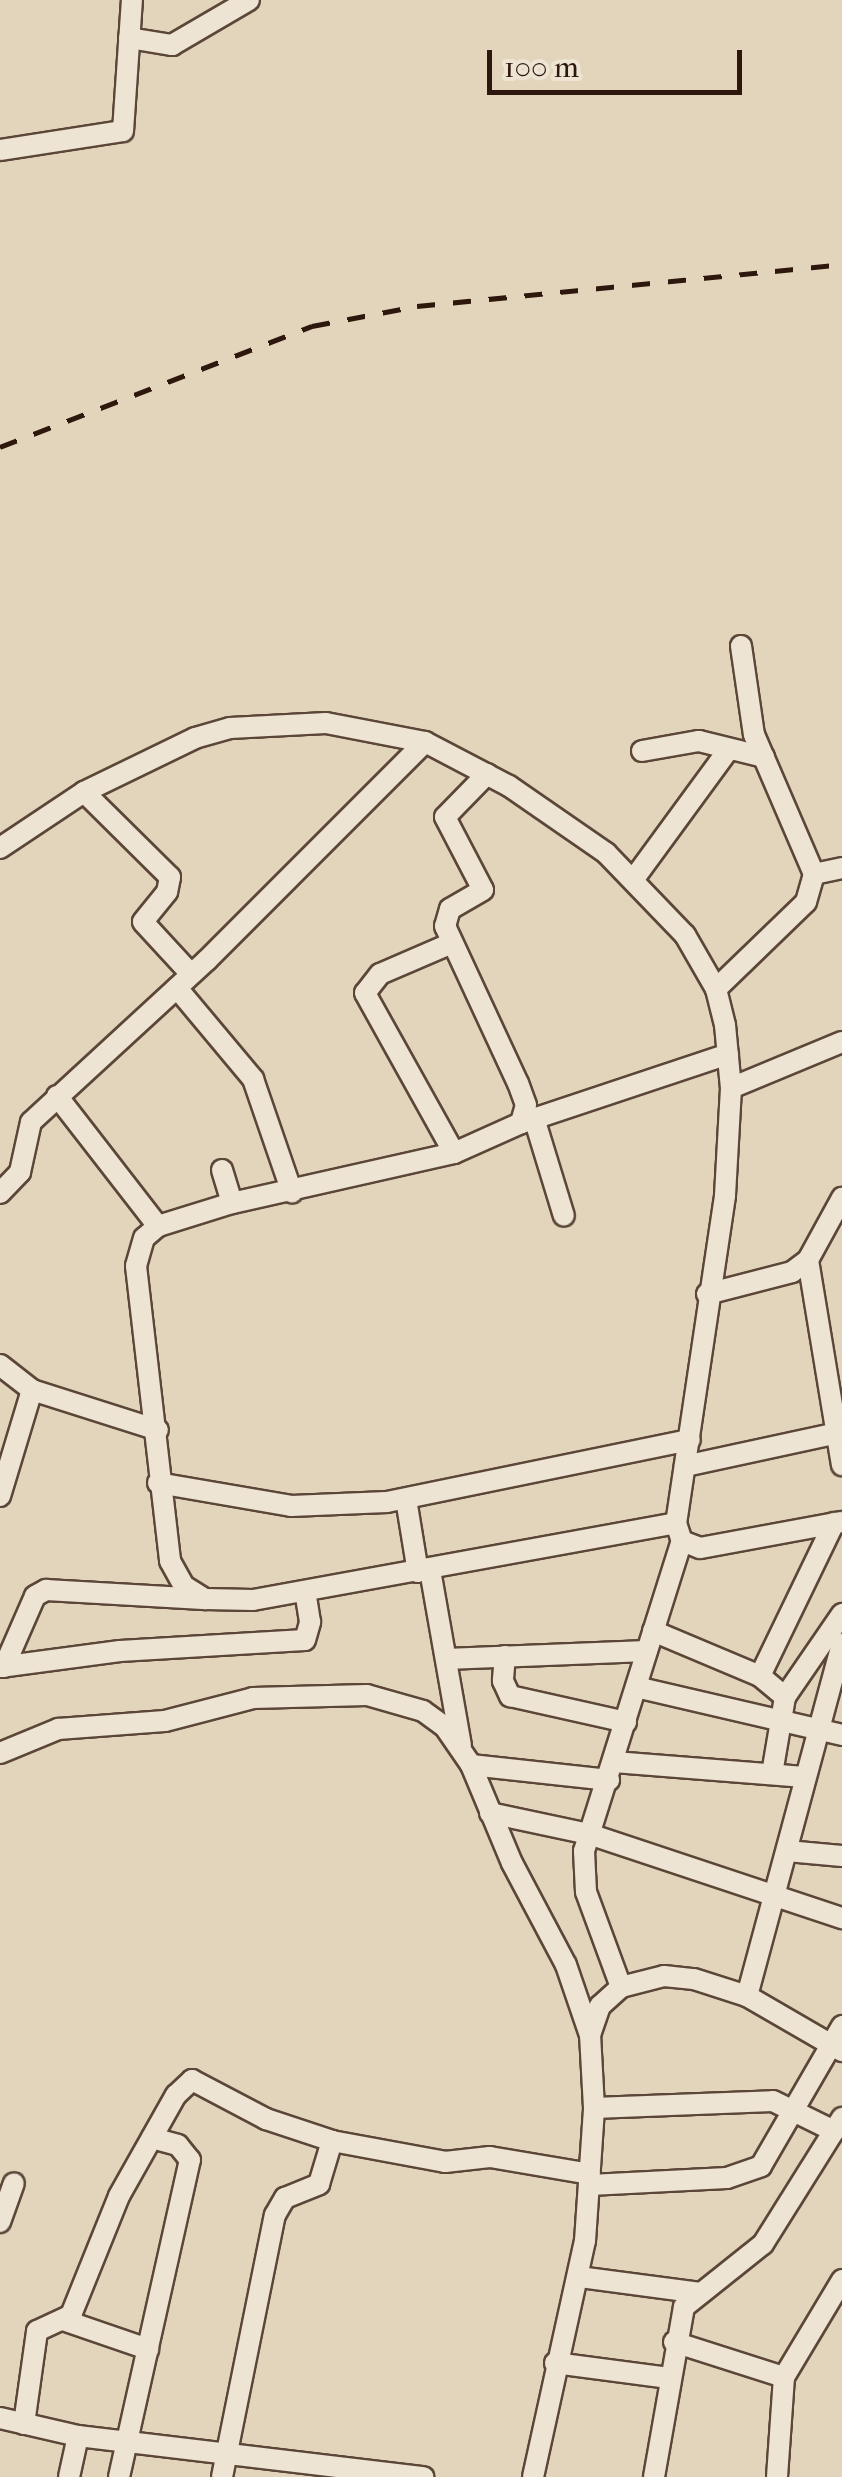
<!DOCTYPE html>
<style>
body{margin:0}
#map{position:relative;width:842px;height:2477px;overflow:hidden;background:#e3d5bc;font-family:"IM FELL French Canon",serif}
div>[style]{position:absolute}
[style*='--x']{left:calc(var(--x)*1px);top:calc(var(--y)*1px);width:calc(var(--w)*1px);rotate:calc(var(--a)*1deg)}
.roads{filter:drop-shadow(2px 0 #5b4638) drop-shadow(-2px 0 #5b4638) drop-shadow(0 2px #5b4638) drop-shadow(0 -2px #5b4638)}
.minor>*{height:20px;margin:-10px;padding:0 10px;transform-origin:10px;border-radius:10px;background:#ede4d3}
.rail>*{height:5px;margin-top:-2.5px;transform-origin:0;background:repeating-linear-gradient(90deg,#2e170c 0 18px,transparent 0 36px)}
span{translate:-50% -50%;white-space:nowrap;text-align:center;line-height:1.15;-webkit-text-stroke:9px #ede4d3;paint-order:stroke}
.scale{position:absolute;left:487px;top:50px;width:255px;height:45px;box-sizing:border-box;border:5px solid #2e170c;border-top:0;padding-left:12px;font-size:30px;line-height:35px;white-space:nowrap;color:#2e170c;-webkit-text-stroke:8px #ede4d3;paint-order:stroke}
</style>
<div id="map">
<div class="roads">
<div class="minor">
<div style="--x:129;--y:38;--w:44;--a:9.2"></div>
<div style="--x:172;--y:45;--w:89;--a:-30.3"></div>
<div style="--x:0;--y:150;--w:124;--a:-8.8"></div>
<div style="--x:123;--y:131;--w:131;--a:-86.1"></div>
<div style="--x:642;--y:751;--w:58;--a:-10"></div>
<div style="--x:699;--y:741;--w:67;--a:13.8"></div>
<div style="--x:487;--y:774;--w:60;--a:134.3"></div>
<div style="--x:445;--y:817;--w:82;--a:62.5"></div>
<div style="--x:483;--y:890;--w:38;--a:150"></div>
<div style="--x:450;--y:909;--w:18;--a:106"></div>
<div style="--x:445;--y:926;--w:173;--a:65.1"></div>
<div style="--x:518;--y:1083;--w:23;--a:70"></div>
<div style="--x:526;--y:1105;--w:19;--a:106"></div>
<div style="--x:521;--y:1123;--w:73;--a:155.9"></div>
<div style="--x:454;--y:1153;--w:228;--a:167.3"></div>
<div style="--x:232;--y:1203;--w:77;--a:162.7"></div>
<div style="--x:158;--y:1226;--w:18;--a:139"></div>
<div style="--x:144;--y:1238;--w:29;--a:106"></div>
<div style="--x:136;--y:1266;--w:297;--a:83.4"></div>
<div style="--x:170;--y:1561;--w:29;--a:61"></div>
<div style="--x:184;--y:1586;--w:25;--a:32"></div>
<div style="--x:205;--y:1599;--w:48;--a:1.2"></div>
<div style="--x:253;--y:1600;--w:430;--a:-10.3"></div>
<div style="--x:84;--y:792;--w:121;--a:44.7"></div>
<div style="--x:170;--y:877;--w:15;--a:101"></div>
<div style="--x:167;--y:892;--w:38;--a:129"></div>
<div style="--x:143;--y:922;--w:71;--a:47.3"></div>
<div style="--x:0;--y:848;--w:101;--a:-33.7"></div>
<div style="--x:84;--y:792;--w:123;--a:-25.9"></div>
<div style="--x:195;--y:738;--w:36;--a:-16"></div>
<div style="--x:230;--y:728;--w:96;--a:-3"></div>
<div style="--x:326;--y:723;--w:101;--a:10.9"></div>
<div style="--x:425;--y:742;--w:95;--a:27.6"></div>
<div style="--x:509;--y:786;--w:118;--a:34.6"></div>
<div style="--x:606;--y:853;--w:114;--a:46.1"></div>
<div style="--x:685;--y:935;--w:62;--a:60.1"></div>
<div style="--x:716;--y:989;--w:37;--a:76"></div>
<div style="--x:725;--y:1025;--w:63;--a:84.6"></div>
<div style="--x:731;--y:1088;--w:108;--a:93.2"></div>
<div style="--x:725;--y:1196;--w:331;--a:98.5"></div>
<div style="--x:676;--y:1523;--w:19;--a:72"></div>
<div style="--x:682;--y:1541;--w:19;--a:21"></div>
<div style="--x:700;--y:1548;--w:144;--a:-10.4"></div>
<div style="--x:814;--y:874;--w:29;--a:-12"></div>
<div style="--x:633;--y:880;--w:161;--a:-53.8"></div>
<div style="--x:452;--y:943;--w:78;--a:156.7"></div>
<div style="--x:380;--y:974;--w:24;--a:128"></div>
<div style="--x:365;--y:993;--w:183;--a:60.9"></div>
<div style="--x:177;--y:988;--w:119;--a:50.1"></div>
<div style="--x:253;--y:1079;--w:120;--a:71"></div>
<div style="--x:716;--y:989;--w:125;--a:-44"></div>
<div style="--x:806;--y:902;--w:29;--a:-74"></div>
<div style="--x:814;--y:874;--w:151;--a:-113.3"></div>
<div style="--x:754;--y:735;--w:90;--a:-98.3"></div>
<div style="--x:731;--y:1088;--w:120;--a:-22.5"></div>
<div style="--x:57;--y:1096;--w:165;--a:52.2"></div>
<div style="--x:534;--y:1118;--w:102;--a:73"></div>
<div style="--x:521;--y:1123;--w:218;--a:-18.4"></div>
<div style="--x:222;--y:1170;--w:34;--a:73"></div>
<div style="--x:0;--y:1193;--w:29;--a:-46"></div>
<div style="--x:20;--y:1172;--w:51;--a:-77.6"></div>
<div style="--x:31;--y:1122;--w:239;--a:-42.6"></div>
<div style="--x:207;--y:960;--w:308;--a:-45"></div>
<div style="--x:808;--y:1260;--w:208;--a:80.6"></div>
<div style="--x:707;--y:1294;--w:88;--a:-14.5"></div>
<div style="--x:792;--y:1272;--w:20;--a:-37"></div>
<div style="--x:808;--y:1260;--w:71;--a:-61.3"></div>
<div style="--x:0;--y:1365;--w:41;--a:38"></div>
<div style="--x:32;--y:1390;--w:132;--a:17.6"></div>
<div style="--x:685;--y:1466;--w:161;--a:-12.2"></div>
<div style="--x:158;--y:1483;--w:135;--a:9.8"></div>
<div style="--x:291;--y:1506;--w:96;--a:-2.4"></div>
<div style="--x:387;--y:1502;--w:309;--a:-11.6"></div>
<div style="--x:0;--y:1496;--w:111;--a:-73.2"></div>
<div style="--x:406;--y:1499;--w:74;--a:80.7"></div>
<div style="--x:430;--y:1570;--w:178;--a:80"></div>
<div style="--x:653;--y:1631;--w:116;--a:22.8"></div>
<div style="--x:760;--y:1676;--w:33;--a:40"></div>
<div style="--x:785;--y:1697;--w:78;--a:99.6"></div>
<div style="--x:505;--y:1656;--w:25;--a:95"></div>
<div style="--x:503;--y:1681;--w:17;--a:65"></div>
<div style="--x:510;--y:1696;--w:119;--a:12.6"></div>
<div style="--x:446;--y:1659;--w:201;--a:-2.3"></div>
<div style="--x:0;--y:1667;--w:121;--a:-7.6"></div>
<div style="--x:120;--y:1651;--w:185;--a:-3.4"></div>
<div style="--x:305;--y:1640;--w:19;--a:-74"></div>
<div style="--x:310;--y:1622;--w:31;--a:-99"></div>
<div style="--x:4;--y:1667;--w:77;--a:-66.4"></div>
<div style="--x:35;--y:1596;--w:13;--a:-29"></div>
<div style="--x:46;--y:1590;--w:157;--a:3.3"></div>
<div style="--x:760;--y:1676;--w:170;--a:-64.2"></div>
<div style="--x:636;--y:1687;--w:212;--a:13.1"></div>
<div style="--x:785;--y:1697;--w:101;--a:-55.5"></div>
<div style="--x:0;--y:1753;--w:63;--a:-22.5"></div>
<div style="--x:58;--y:1729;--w:107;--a:-4.3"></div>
<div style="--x:165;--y:1721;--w:91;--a:-14.6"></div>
<div style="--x:253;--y:1698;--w:114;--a:-1.5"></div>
<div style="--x:367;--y:1695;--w:58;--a:15.9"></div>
<div style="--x:423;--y:1711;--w:27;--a:36"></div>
<div style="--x:445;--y:1727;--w:46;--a:55.6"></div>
<div style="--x:471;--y:1765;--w:106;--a:67.3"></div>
<div style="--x:512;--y:1863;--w:115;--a:62.1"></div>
<div style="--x:566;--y:1965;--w:74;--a:71.1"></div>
<div style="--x:614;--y:1762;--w:191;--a:4.5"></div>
<div style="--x:471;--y:1765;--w:139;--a:6.2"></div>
<div style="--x:490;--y:1813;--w:101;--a:12"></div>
<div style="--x:589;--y:1834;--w:267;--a:18.4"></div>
<div style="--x:787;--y:1851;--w:55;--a:5.2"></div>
<div style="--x:621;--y:1987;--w:101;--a:-110.2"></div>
<div style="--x:586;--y:1892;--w:41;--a:-92.8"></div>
<div style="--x:584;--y:1851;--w:325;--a:-72.5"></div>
<div style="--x:747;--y:1996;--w:365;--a:-74.9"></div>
<div style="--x:594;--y:2108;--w:179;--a:-2.2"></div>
<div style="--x:773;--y:2101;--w:68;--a:26.2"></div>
<div style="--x:590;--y:2185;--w:137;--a:-2.9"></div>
<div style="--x:727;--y:2178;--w:36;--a:-19"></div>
<div style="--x:761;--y:2166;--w:162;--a:-59.9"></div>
<div style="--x:0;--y:2222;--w:41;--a:-70.3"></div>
<div style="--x:579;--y:2277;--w:122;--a:7.5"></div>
<div style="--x:66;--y:2321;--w:87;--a:18.9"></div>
<div style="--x:674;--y:2342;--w:115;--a:17.7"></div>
<div style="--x:555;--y:2363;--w:115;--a:7.5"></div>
<div style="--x:0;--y:2418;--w:80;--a:13"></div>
<div style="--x:78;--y:2436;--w:348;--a:6.8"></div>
<div style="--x:24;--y:2424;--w:94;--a:-82"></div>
<div style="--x:37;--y:2331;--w:38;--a:-25"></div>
<div style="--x:71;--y:2315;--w:128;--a:-68"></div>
<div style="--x:119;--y:2196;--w:116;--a:-60.6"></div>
<div style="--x:176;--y:2095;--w:22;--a:-43"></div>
<div style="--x:192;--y:2080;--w:84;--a:27.8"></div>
<div style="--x:266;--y:2119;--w:70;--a:18.4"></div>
<div style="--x:332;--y:2141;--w:115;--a:10.5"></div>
<div style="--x:445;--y:2162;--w:45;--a:-6.3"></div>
<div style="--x:490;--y:2157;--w:101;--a:9.6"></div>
<div style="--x:69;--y:2477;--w:42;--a:-77.6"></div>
<div style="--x:119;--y:2477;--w:325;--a:-77.4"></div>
<div style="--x:190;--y:2160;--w:19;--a:-129"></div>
<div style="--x:178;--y:2145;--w:27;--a:-165"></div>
<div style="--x:222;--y:2477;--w:267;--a:-78.6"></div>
<div style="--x:275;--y:2215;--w:20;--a:-60"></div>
<div style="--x:285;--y:2198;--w:37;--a:-22"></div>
<div style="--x:319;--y:2184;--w:45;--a:-73.2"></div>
<div style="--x:533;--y:2477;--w:242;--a:-77.6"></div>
<div style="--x:585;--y:2241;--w:133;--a:-86.1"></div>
<div style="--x:594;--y:2108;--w:73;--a:-93.1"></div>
<div style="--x:590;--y:2035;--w:31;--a:-71"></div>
<div style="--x:600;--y:2006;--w:28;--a:-42"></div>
<div style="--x:621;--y:1987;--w:44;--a:-14.3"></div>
<div style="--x:664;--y:1976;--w:30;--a:6"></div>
<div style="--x:694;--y:1979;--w:56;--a:17.8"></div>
<div style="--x:747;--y:1996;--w:110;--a:30.1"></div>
<div style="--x:654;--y:2477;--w:173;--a:-80"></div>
<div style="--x:684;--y:2307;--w:101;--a:-38.6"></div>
<div style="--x:763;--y:2244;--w:149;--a:-57.9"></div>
<div style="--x:777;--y:2477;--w:100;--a:-86"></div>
<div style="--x:784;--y:2377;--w:113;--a:-59.1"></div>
</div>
</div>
<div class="rail">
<div style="--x:0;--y:447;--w:335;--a:-21.2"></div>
<div style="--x:312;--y:326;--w:107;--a:-10.8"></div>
<div style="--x:417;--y:306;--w:427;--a:-5.6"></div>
</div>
<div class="scale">100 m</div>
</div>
